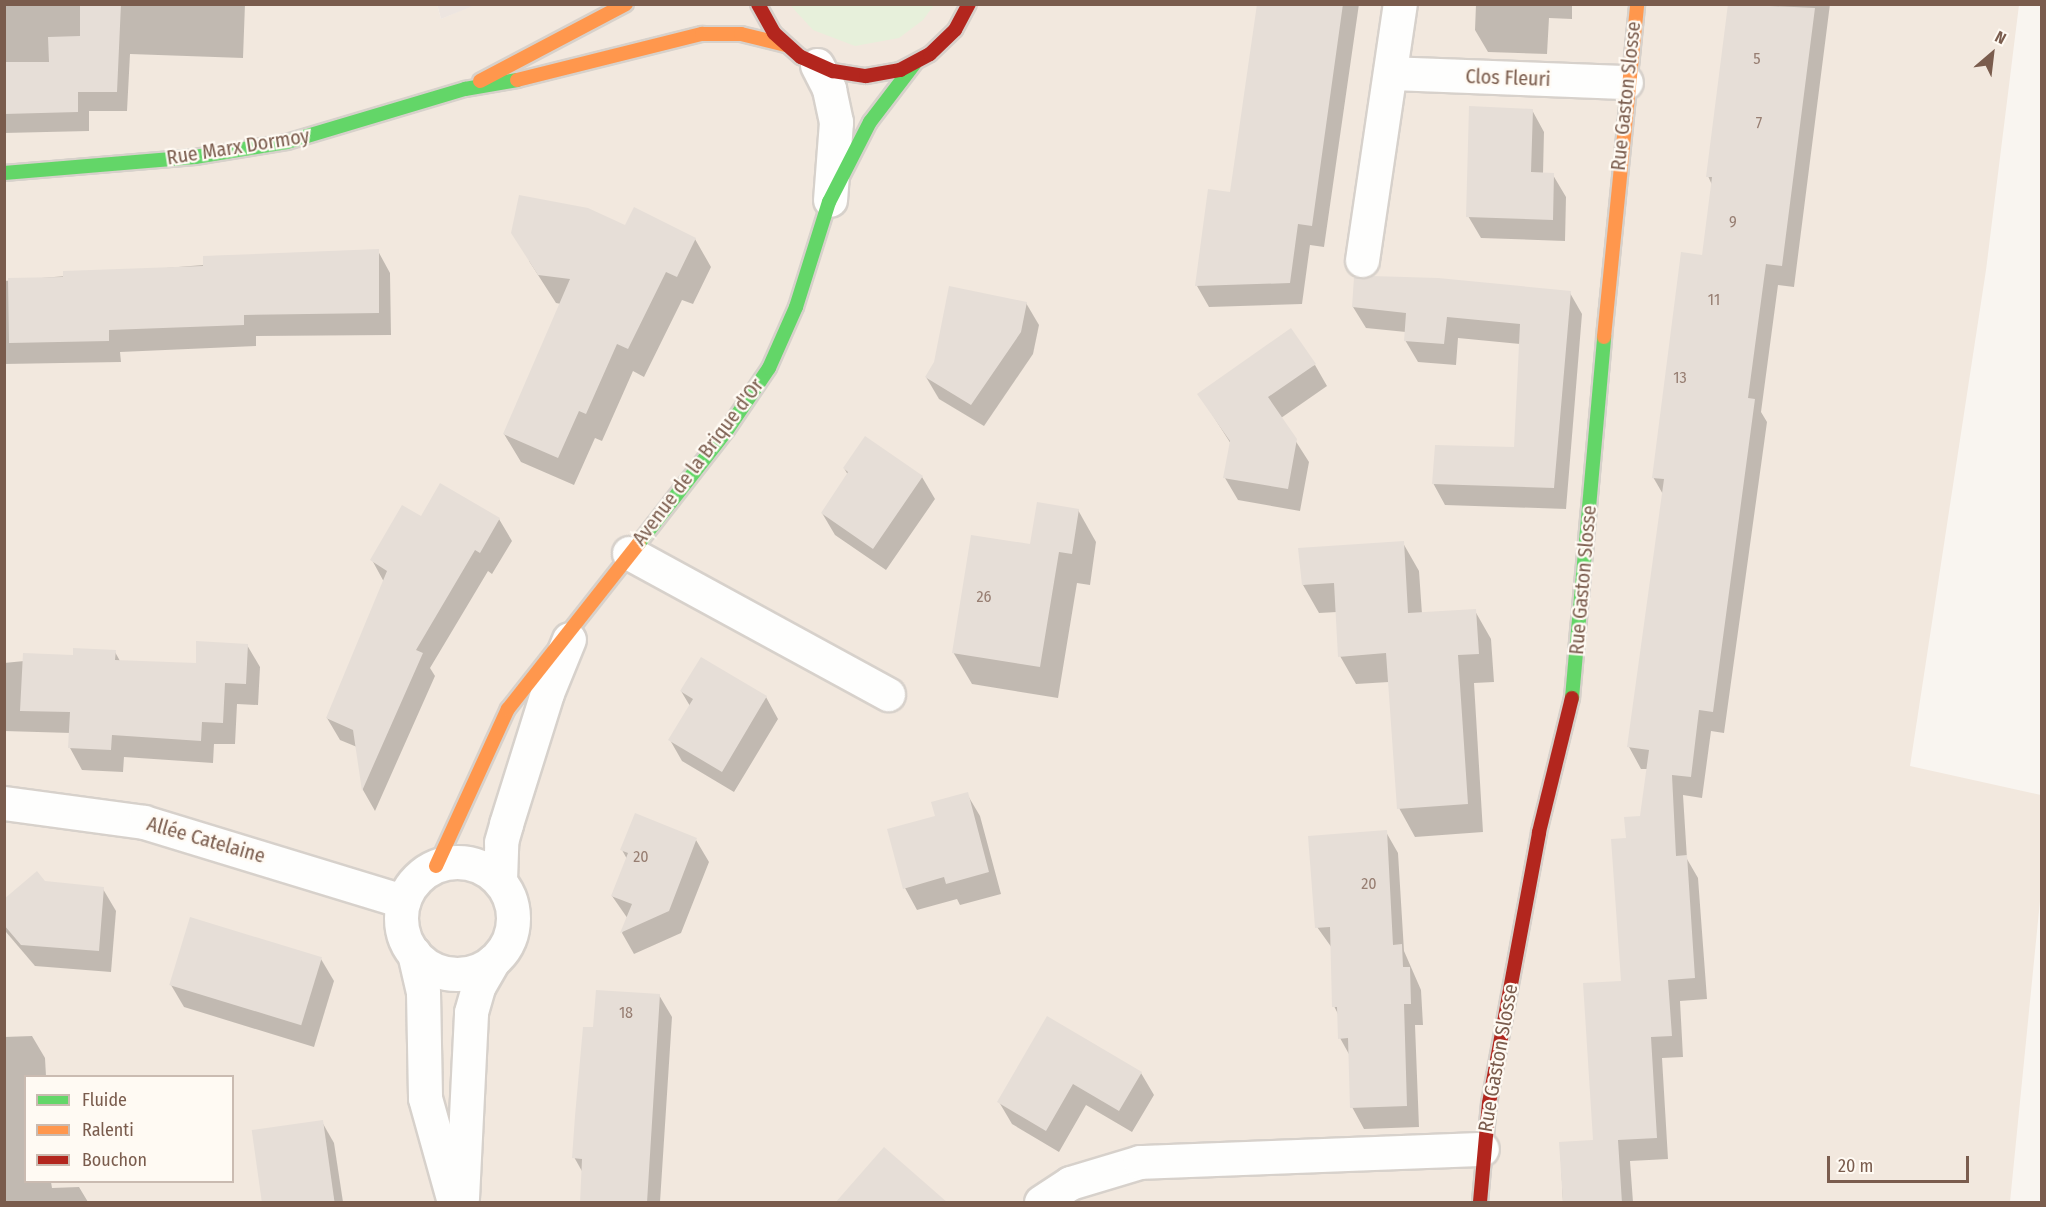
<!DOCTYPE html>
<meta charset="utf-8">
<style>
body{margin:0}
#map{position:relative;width:2046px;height:1207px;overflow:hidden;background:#f9f5f0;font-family:"Fira Sans Condensed",sans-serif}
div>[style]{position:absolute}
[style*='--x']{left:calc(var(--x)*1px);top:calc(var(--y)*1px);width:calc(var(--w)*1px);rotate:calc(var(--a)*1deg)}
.residential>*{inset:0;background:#f2e8de}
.industrial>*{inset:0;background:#ede5e0}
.green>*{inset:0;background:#e7f0db}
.shadow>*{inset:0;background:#0003}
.building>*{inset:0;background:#e6ded7;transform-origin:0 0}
.roads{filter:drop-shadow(2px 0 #d7d1cb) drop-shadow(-2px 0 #d7d1cb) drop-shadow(0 2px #d7d1cb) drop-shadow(0 -2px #d7d1cb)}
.street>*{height:33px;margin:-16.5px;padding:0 16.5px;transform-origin:16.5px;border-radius:16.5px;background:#fefefd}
.street>.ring{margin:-16.5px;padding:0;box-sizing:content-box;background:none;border:33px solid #fefefd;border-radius:50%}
.fast>*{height:14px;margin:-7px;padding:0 7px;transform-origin:7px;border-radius:7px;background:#63d668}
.slow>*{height:14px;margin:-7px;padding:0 7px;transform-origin:7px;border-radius:7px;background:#ff974d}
.jam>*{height:14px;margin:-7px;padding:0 7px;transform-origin:7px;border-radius:7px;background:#b3261e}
span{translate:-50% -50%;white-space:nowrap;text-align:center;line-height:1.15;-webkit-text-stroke:4.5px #fffaf3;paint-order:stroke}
.number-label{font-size:16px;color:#977e72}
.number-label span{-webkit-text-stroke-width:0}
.street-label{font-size:20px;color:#7a5c4d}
.frame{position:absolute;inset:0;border:6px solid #7a5c4d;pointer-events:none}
.legend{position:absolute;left:24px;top:1075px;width:210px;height:108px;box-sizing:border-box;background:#fffaf3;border:2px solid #cabbb1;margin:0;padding:8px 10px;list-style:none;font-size:18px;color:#7a5c4d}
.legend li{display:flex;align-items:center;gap:12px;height:30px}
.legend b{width:30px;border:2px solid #cabbb1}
.north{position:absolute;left:1962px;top:24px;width:60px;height:60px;-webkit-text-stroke:4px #fffaf3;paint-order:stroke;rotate:28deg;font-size:16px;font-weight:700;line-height:24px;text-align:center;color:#7a5c4d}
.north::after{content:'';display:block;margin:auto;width:21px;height:27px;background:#7a5c4d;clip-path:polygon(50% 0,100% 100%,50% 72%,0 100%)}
.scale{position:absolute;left:1827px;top:1156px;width:142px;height:27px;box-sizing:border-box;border:3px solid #7a5c4d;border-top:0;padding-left:8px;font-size:18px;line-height:21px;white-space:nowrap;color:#7a5c4d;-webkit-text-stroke:4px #fffaf3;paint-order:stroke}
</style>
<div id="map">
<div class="residential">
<div style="clip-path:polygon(evenodd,437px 4px,441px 19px,475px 4px,2019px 5px,1986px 270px,1910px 766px,2041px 795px,2041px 891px,2010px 1202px,5px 1202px,5px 5px,437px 4px,26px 1076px,232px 1076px,232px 1182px,26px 1182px,26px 1076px)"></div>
</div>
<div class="industrial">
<div style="clip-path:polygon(437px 4px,475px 4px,475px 5px,441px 19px)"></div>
</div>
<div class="green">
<div style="clip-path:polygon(790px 5px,934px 5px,923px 20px,899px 38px,855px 46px,813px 30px)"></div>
</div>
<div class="shadow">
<div style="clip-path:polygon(4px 4px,245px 4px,243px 58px,130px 54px,127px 111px,89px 111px,89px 131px,4px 133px)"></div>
<div style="clip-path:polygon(1258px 4px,1359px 4px,1324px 247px,1310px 245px,1302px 304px,1209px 307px,1197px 286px,1231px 194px)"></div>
<div style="clip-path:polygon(1476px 4px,1572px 4px,1572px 19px,1549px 18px,1547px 54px,1488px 52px,1475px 30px)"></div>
<div style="clip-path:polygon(1730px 4px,1830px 4px,1794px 287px,1778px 285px,1761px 412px,1767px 422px,1724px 733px,1711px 731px,1702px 798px,1683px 795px,1687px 859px,1698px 878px,1707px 999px,1680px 1001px,1683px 1057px,1662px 1058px,1668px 1159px,1630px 1161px,1633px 1202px,1563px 1202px,1560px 1143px,1595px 1141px,1622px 982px,1628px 840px,1641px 817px,1648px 769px,1641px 769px,1629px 747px,1664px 496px,1653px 477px,1704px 256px,1712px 185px,1708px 176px)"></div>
<div style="clip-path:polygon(1532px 110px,1544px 132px,1543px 174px,1553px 175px,1566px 197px,1565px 241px,1481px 238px,1468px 216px)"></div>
<div style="clip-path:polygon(626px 227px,695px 239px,711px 267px,693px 304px,682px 300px,644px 377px,633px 371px,602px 441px,595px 438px,574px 485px,521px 462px,504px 434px,561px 304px,556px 303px,529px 261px)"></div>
<div style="clip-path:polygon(378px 251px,390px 273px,391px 335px,256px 336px,256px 346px,120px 352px,121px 362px,4px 364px,4px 281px)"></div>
<div style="clip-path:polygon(1570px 293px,1582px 314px,1566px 509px,1445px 505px,1433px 483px,1515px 448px,1520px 344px,1458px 338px,1456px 365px,1418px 362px,1405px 340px,1406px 332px,1366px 328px,1353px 307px)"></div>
<div style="clip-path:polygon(1026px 303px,1039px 325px,1033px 354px,984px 426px,939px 399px,926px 377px)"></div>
<div style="clip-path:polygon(1315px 365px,1327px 386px,1281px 418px,1309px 462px,1300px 511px,1238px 500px,1225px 478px,1231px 444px,1199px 394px)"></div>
<div style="clip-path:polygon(844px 468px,922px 477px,935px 499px,886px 570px,835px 535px,822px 513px,848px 475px)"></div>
<div style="clip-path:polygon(1078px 510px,1096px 542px,1090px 585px,1077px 583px,1058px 698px,972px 684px,953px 652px,1031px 546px)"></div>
<div style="clip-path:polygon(421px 518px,499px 519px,512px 541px,492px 574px,488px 571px,430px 668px,435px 676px,375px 811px,363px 790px,357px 747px,340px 740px,327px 718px,384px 582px,372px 560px)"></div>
<div style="clip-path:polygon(1403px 543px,1419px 571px,1422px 614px,1475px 611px,1491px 639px,1494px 682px,1474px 683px,1483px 832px,1415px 837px,1399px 808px,1389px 682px,1356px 684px,1340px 656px,1337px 612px,1319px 613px,1303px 585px)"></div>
<div style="clip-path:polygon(247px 645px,260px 667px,258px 705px,237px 704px,235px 744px,214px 744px,213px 763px,124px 757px,123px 772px,82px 770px,70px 748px,71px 733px,4px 731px,4px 663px,115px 652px,120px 661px,197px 665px)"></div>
<div style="clip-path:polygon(681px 691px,766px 697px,778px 719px,734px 792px,682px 761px,670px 740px,690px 706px)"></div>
<div style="clip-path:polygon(967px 794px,980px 816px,1001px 894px,960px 905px,957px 899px,917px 910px,905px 888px,937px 817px)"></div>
<div style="clip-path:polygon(1386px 832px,1398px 853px,1404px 951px,1421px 990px,1423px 1025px,1415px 1025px,1419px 1127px,1364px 1129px,1352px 1107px,1350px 1056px,1340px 1038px,1339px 1016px,1334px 1006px,1332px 948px,1317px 927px)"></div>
<div style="clip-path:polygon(696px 840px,709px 862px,681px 933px,634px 954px,622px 933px,628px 919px,612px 896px,627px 859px,622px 850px)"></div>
<div style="clip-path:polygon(44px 882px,103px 889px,116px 911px,111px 972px,35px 966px,6px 932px,4px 901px)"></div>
<div style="clip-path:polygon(321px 959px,334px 981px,314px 1047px,184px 1007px,171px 985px)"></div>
<div style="clip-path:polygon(659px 995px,672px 1017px,660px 1202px,581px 1202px,583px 1173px,574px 1157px,595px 1029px)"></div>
<div style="clip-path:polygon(1048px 1019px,1141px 1073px,1154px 1095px,1132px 1132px,1086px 1105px,1059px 1152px,1012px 1124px,999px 1102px)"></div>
<div style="clip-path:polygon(32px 1036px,45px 1058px,46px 1076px,26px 1076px,26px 1182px,51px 1182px,52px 1188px,79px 1187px,88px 1202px,4px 1202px,4px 1037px)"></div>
<div style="clip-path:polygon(322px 1122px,334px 1143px,343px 1202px,269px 1202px)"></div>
</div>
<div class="building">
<div style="clip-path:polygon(80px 4px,121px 4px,117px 92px,78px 92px,78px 112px,4px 114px,4px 62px,49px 62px,48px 37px,80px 36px)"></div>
<div style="clip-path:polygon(1257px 4px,1343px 4px,1312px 226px,1298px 224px,1290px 283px,1195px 286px,1208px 189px,1230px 192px)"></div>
<div style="clip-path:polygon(1728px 4px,1815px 8px,1782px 266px,1766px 264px,1748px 398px,1755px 399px,1713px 712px,1699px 710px,1691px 777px,1672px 775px,1676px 856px,1687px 855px,1695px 978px,1668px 980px,1672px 1036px,1651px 1037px,1657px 1138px,1618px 1140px,1622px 1203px,1563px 1203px,1559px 1142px,1593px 1140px,1583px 983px,1621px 981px,1611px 839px,1626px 838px,1624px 817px,1640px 816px,1649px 750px,1627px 747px,1664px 479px,1652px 478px,1681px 252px,1702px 255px,1712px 177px,1706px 177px)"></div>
<div style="clip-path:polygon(1469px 106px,1533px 109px,1531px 172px,1554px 173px,1553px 220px,1466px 217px)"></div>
<div style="clip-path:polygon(519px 195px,588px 208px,625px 225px,634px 207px,696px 238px,677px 277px,666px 272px,628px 349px,617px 344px,586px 414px,579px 411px,558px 458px,503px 434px,570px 279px,538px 275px,511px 233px)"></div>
<div style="clip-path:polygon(379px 249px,379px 313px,244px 315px,244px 325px,109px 330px,109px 341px,9px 343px,8px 278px,63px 277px,63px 271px,203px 266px,203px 256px)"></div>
<div style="clip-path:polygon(1371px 276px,1438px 278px,1571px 291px,1554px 488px,1432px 484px,1435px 445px,1514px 447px,1520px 324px,1447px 317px,1444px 344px,1404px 341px,1406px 313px,1352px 307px,1354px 277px)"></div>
<div style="clip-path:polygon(949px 286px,1027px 302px,1021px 332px,971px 405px,925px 377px,934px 362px)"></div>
<div style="clip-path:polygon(1291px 328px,1316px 364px,1268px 397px,1297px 439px,1288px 489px,1223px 478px,1230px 441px,1197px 394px)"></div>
<div style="clip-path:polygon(865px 436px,923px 476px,873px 549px,821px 513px,848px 472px,843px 468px)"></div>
<div style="clip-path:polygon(440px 483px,500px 518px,480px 553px,475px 550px,416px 650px,423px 653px,362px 791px,353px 730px,326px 718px,387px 571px,370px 560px,402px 505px,421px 516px)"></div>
<div style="clip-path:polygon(1037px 502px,1079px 509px,1072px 554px,1059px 552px,1040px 667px,952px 653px,971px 535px,1030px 544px)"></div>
<div style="clip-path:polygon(1404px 541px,1408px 613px,1476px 609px,1479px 654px,1458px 655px,1468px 804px,1397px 809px,1386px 653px,1338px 657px,1334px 583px,1302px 585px,1298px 548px)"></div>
<div style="clip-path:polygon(196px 641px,248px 644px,246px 684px,225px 683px,223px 723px,202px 722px,201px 741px,112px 735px,111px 750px,68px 748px,70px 712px,20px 711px,23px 653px,73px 655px,73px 648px,116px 650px,115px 660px,196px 663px)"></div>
<div style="clip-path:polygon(701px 657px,767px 696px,722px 772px,668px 740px,693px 699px,680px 691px)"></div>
<div style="clip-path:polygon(968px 792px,989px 872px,946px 884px,944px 877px,903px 889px,887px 829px,935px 816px,931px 802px)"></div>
<div style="clip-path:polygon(635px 813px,697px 838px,669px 911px,620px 933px,632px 904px,611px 896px,628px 853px,620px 850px)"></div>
<div style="clip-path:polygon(1387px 830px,1393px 945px,1402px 944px,1403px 967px,1410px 967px,1411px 1004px,1404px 1004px,1407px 1106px,1350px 1108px,1348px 1038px,1338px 1039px,1337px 1007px,1332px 1007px,1330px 927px,1315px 928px,1308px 836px)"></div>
<div style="clip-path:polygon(37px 871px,45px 881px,104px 887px,99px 951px,21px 945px,4px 925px,4px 899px)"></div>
<div style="left:190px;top:917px;width:138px;height:71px;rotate:17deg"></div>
<div style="clip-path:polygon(596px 990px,660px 994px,647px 1203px,580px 1203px,582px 1159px,572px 1158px,575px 1116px,583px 1027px,593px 1027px)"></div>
<div style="clip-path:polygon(1047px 1016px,1142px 1072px,1119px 1111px,1073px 1084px,1046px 1131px,997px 1102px)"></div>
<div style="left:323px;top:1120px;width:84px;height:72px;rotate:82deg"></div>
<div style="clip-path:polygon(884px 1147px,948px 1203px,835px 1203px)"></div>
</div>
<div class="roads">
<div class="street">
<div style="--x:817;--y:65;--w:27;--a:63"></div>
<div style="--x:829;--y:89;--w:34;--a:78"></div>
<div style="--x:836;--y:122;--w:78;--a:94.4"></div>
<div style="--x:1390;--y:73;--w:236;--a:2.2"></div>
<div style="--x:1362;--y:260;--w:259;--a:-81.6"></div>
<div style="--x:629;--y:553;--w:295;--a:28.6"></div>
<div style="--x:4;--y:803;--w:141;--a:7.7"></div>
<div style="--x:144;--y:822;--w:271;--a:17"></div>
<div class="ring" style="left:401px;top:862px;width:79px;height:79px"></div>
<div style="--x:500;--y:880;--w:38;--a:-88"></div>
<div style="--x:501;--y:842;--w:19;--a:-74"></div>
<div style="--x:506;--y:824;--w:137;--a:-72.6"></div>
<div style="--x:547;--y:693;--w:58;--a:-67.8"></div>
<div style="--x:414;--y:953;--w:40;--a:77"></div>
<div style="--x:423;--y:992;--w:106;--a:88.9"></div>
<div style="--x:425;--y:1098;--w:108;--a:74.4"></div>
<div style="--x:462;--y:1198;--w:186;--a:-87.2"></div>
<div style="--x:471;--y:1012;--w:26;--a:-74"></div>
<div style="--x:478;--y:987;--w:30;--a:-60"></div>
<div style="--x:1041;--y:1202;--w:35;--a:-33"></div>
<div style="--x:1070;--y:1183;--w:73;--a:-16.7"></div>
<div style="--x:1140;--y:1162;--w:342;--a:-2.2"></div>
</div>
<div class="fast">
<div style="--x:4;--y:173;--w:192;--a:-4.8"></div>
<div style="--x:195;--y:157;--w:93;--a:-9.3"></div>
<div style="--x:287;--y:142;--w:186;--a:-16.6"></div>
<div style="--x:465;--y:89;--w:53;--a:-9.8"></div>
<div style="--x:639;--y:543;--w:143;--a:-52.1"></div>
<div style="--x:727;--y:430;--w:75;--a:-55.9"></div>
<div style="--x:769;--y:368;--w:67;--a:-66.1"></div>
<div style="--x:796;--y:307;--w:110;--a:-72.6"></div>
<div style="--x:829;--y:202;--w:90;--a:-62.9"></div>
<div style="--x:870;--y:122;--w:74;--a:-52.7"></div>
<div style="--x:1572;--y:698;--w:362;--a:-84.9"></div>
</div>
<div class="slow">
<div style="--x:517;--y:80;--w:191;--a:-14"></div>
<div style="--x:702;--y:34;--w:39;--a:0"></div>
<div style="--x:741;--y:34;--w:46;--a:13.7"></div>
<div style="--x:480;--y:81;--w:165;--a:-27.8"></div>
<div style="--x:1604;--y:337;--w:335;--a:-84.3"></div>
<div style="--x:436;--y:866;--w:173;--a:-65.4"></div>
<div style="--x:508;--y:709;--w:211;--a:-51.7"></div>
</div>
<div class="jam">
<div style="--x:758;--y:4;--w:33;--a:61"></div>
<div style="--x:774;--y:33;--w:36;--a:42"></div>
<div style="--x:801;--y:57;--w:35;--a:24"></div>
<div style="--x:833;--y:71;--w:33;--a:9"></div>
<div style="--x:866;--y:76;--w:35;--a:-10"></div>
<div style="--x:900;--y:70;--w:34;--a:-28"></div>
<div style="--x:930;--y:54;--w:35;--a:-44"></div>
<div style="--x:955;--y:30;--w:30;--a:-62"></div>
<div style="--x:1480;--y:1202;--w:99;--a:-84.8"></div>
<div style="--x:1489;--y:1103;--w:276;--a:-79.5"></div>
<div style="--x:1539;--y:832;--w:138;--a:-76.2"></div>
</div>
</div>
<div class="number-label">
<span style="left:1757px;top:59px">5</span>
<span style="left:1759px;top:123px">7</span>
<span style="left:1733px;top:222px">9</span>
<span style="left:1714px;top:300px">11</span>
<span style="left:1680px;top:378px">13</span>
<span style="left:984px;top:597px">26</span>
<span style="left:641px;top:857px">20</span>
<span style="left:1369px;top:884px">20</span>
<span style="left:626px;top:1013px">18</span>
</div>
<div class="street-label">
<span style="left:1508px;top:78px;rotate:2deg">Clos Fleuri</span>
<span style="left:1626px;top:96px;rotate:-84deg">Rue Gaston Slosse</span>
<span style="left:238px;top:147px;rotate:-9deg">Rue Marx Dormoy</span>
<span style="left:698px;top:462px;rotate:-53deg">Avenue de la Brique d'Or</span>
<span style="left:1583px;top:580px;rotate:-85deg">Rue Gaston Slosse</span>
<span style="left:206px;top:840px;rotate:16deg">Allée Catelaine</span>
<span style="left:1498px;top:1058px;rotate:-80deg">Rue Gaston Slosse</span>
</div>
<div class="frame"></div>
<ul class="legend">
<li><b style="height:8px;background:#63d668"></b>Fluide</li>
<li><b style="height:8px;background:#ff974d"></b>Ralenti</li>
<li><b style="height:8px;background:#b3261e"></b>Bouchon</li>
</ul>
<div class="north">N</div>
<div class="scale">20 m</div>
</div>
